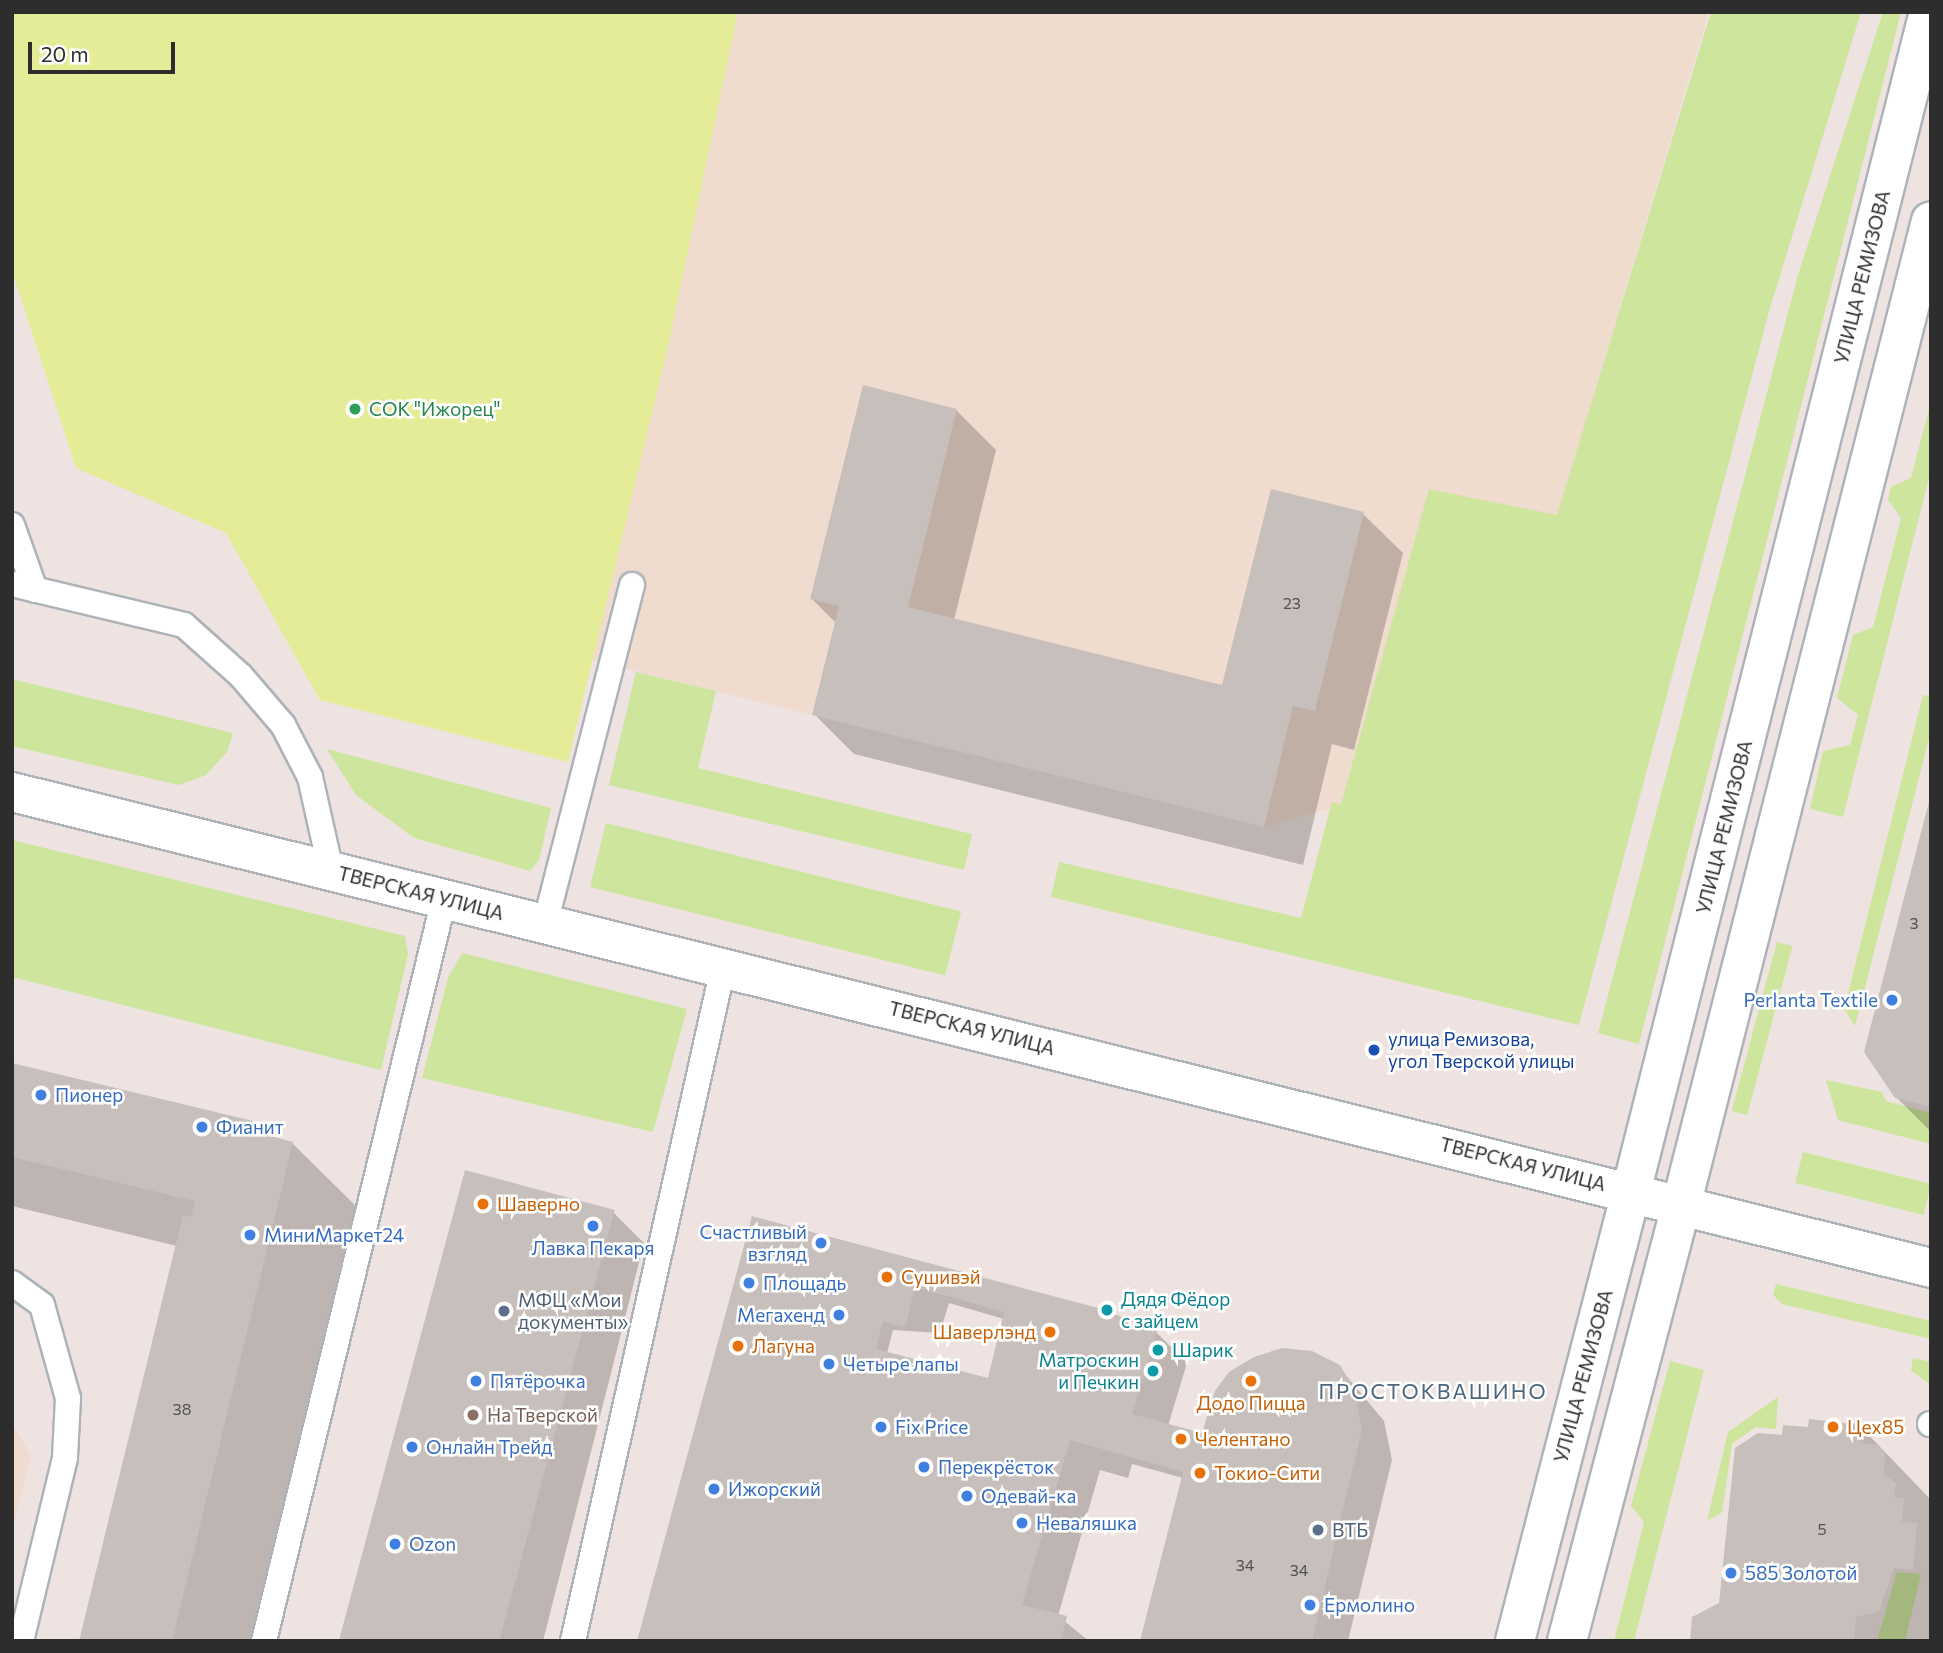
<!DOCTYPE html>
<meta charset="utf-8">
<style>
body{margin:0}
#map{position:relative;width:1943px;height:1653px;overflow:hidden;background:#eee3e0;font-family:Commissioner,sans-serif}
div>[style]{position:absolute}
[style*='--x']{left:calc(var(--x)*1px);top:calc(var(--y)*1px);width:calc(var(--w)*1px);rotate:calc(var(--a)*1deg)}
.education>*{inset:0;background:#f0dbcf}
.green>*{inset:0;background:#cde59c;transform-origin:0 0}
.pitch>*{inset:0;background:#e4ec98}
.shadow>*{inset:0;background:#0003}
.building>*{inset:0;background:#c7bfbb;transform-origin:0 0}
.roads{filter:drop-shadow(2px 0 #adb3b9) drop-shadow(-2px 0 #adb3b9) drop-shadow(0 2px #adb3b9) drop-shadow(0 -2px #adb3b9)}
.lane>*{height:24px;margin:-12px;padding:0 12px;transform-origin:12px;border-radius:12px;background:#fff}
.street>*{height:38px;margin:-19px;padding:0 19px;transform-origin:19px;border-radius:19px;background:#fff}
.secondary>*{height:38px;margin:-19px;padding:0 19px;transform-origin:19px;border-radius:19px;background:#fff}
.dots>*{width:19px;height:19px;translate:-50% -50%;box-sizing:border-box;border:4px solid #fff;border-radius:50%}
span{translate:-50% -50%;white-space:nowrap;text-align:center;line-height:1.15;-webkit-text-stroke:5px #fff;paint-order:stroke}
.number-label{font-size:16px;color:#545250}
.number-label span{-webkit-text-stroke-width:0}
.street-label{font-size:19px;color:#2d2d2d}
.leisure-label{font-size:19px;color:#27864d}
.left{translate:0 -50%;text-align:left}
.shop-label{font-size:19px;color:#366cbe}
.right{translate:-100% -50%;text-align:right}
.transit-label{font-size:19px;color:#164399}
.food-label{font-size:19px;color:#c56008}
.culture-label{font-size:19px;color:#0d838f}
.service-label{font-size:19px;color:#4e5e75}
.education-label{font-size:19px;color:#785e54}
.neighbourhood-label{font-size:21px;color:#4c667f;letter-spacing:2px}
.frame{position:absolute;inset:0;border:14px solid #2d2d2d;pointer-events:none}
.scale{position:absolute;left:28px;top:42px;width:147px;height:32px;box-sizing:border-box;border:4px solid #2d2d2d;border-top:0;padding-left:9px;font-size:21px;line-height:24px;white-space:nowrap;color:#2d2d2d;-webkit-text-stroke:5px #fff;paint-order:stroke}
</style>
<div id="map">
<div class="education">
<div style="clip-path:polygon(738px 12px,1709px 12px,1557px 516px,1429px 489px,1341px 805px,1264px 827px,591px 660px,667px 351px)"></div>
<div style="clip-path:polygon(12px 1424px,31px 1455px,12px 1531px)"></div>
</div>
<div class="green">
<div style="clip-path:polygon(1711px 12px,1861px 12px,1770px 308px,1579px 1025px,1051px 897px,1059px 862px,1301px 918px,1332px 802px,1341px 804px,1429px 489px,1557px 515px)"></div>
<div style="clip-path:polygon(1883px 12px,1901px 12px,1639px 1044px,1598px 1033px,1798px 275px)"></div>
<div style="clip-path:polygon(1931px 401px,1931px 470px,1843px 817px,1810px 809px,1823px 751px,1850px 745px,1858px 715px,1837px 698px,1853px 635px,1873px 627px,1901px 518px,1888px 500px,1891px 487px,1911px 478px)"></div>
<div style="clip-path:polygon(636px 672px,716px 691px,698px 768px,972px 834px,964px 870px,609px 785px)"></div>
<div style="clip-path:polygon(12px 679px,233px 733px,227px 752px,206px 775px,179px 785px,12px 746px)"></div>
<div style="clip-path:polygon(1923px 695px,1931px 696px,1931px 731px,1855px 1026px,1844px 1009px)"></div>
<div style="clip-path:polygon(327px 749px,551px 808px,539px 860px,530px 871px,414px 838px,356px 795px)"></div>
<div style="left:606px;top:823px;width:366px;height:66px;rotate:14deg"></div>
<div style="clip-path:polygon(12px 840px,405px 936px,408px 954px,381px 1070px,12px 977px)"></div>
<div style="left:1777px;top:942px;width:16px;height:175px;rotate:15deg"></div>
<div style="clip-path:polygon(462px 953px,687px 1009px,653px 1132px,422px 1078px,448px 978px)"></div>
<div style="clip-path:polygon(1826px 1080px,1882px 1092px,1886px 1101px,1931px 1113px,1931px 1144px,1838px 1120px)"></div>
<div style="left:1803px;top:1152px;width:132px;height:32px;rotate:14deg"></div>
<div style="clip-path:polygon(1776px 1284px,1931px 1321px,1931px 1339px,1782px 1304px,1773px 1295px)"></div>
<div style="clip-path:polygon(1913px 1358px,1931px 1362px,1931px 1385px,1911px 1370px)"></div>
<div style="clip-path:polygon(1670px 1361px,1704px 1370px,1634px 1641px,1614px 1641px,1644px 1522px,1631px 1506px)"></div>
<div style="clip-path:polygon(1778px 1397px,1776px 1429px,1756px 1427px,1732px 1444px,1722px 1512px,1707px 1521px,1728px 1432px)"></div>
<div style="clip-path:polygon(1897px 1572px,1921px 1574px,1905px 1641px,1877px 1641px)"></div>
</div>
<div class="pitch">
<div style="clip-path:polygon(12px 12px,738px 12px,667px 351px,568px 762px,320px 700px,226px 533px,76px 468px,12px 271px)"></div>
</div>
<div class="shadow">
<div style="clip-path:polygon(956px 410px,996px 450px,954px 620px,1224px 687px,1363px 514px,1403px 553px,1354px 750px,1332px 744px,1303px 865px,854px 754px,814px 714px,836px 623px,812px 599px)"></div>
<div style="clip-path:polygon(1931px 802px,1931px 1132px,1896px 1097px)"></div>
<div style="clip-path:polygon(12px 1065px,252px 1123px,266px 1137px,292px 1143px,359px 1209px,254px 1641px,81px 1641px,177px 1246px,12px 1206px)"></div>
<div style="clip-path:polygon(466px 1172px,614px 1213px,644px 1243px,543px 1641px,351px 1641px)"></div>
<div style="clip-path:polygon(evenodd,753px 1218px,1156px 1332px,1187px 1363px,1168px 1426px,1203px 1436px,1339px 1367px,1384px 1421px,1392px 1460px,1348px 1641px,1141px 1641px,1183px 1478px,1132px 1464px,1128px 1478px,1100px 1470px,1058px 1616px,1089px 1641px,638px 1641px,753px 1218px,949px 1303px,1004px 1319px,989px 1380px,887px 1353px,893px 1330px,940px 1333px,949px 1303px)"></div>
<div style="clip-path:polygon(1861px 1427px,1931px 1500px,1931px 1641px,1692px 1641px,1721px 1604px,1783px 1437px)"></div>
</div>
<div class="building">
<div style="clip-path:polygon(863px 385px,957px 409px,908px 607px,1222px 685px,1271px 489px,1364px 512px,1315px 711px,1293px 706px,1264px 827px,812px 715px,839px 606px,810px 599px)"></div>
<div style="clip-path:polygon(1930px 798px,1931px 798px,1931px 1107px,1895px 1098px,1864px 1052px)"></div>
<div style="clip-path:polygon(12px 1063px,253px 1121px,251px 1131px,293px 1142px,172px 1641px,79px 1641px,183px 1215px,191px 1217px,195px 1201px,12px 1157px)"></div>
<div style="left:465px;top:1170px;width:155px;height:485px;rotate:15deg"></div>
<div style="clip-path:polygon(evenodd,752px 1216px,1102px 1309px,1157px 1331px,1132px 1414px,1202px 1433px,1215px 1391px,1229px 1372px,1254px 1357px,1282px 1348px,1312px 1351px,1340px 1365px,1354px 1389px,1362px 1429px,1312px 1641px,1140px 1641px,1183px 1472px,1070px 1440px,1022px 1605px,1067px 1616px,1061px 1641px,637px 1641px,752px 1216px,915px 1287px,1004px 1312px,988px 1378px,876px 1349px,883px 1321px,905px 1327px,915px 1287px)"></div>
<div style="clip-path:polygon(1809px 1419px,1862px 1425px,1860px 1443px,1878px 1445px,1885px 1454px,1884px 1474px,1896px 1483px,1894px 1497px,1904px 1498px,1902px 1522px,1917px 1523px,1913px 1570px,1894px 1568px,1879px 1612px,1856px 1617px,1854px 1641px,1690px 1641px,1692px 1617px,1719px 1603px,1735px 1448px,1758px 1433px,1782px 1435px,1783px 1425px,1808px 1427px)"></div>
</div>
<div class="roads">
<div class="lane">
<div style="--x:12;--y:525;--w:69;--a:70.5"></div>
<div style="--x:12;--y:584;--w:177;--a:13.4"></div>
<div style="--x:184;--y:625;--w:76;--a:41.8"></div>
<div style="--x:241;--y:676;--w:65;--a:49.4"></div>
<div style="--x:283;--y:725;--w:59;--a:62.6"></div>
<div style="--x:310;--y:777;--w:96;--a:77.4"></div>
<div style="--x:545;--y:924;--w:350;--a:-75.6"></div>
<div style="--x:12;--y:1283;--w:37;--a:36"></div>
<div style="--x:42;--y:1305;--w:97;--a:74.4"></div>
<div style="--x:68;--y:1398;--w:60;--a:92.9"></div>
<div style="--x:65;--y:1458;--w:188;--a:103.5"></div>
<div style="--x:1930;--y:1424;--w:1;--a:0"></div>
<div style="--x:264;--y:1641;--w:764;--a:-76.36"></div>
<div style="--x:573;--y:1641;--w:690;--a:-77.44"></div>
</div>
<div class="street">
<div style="--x:1515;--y:1641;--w:464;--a:-75.5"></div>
<div style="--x:1567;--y:1641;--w:450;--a:-75.3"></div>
</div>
<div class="secondary">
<div style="--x:12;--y:792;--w:1977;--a:13.93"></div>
<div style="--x:1631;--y:1192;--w:1217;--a:-75.83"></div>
<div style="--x:1681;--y:1206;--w:1016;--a:-75.76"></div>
</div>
</div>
<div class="dots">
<div style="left:355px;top:409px;background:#2e9e5b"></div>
<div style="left:1892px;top:1000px;background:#3f7fe0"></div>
<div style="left:1374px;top:1050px;background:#1a4fb4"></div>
<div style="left:41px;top:1095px;background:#3f7fe0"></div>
<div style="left:202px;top:1127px;background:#3f7fe0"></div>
<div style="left:483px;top:1204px;background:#e8710a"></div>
<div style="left:593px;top:1226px;background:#3f7fe0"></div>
<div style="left:250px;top:1235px;background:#3f7fe0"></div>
<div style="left:821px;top:1243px;background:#3f7fe0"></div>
<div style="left:887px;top:1277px;background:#e8710a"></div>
<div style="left:749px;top:1283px;background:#3f7fe0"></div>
<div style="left:1107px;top:1310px;background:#0f9aa8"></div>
<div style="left:504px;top:1311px;background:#5c6f8a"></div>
<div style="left:839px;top:1315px;background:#3f7fe0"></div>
<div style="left:1050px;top:1332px;background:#e8710a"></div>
<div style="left:738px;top:1346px;background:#e8710a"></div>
<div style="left:1158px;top:1350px;background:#0f9aa8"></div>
<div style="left:829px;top:1364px;background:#3f7fe0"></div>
<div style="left:1153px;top:1371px;background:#0f9aa8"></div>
<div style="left:476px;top:1381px;background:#3f7fe0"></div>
<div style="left:1251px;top:1381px;background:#e8710a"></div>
<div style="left:473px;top:1415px;background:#8d6e63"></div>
<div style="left:881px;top:1427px;background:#3f7fe0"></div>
<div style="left:1833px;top:1427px;background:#e8710a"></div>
<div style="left:1181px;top:1439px;background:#e8710a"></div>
<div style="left:412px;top:1447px;background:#3f7fe0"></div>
<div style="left:924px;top:1467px;background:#3f7fe0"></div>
<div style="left:1200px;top:1473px;background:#e8710a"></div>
<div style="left:714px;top:1489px;background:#3f7fe0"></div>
<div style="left:967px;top:1496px;background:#3f7fe0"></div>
<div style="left:1022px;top:1523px;background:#3f7fe0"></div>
<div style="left:1318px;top:1530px;background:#5c6f8a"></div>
<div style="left:395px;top:1544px;background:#3f7fe0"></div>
<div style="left:1731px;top:1573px;background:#3f7fe0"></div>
<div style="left:1310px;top:1605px;background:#3f7fe0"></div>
</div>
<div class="number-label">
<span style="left:1292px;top:603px">23</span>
<span style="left:1914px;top:923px">3</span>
<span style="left:182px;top:1409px">38</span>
<span style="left:1822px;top:1529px">5</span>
<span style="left:1245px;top:1565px">34</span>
<span style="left:1299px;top:1570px">34</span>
</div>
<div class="street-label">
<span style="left:1862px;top:277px;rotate:-76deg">УЛИЦА РЕМИЗОВА</span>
<span style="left:1724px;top:827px;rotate:-76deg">УЛИЦА РЕМИЗОВА</span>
<span style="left:421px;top:893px;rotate:14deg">ТВЕРСКАЯ УЛИЦА</span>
<span style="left:972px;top:1028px;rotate:14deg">ТВЕРСКАЯ УЛИЦА</span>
<span style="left:1523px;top:1164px;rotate:14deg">ТВЕРСКАЯ УЛИЦА</span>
<span style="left:1583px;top:1376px;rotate:-75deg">УЛИЦА РЕМИЗОВА</span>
</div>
<div class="leisure-label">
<span class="left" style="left:369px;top:409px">СОК "Ижорец"</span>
</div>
<div class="shop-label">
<span class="right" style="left:1878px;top:1000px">Perlanta Textile</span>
<span class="left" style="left:55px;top:1095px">Пионер</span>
<span class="left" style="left:216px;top:1127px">Фианит</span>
<span class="right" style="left:807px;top:1243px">Счастливый<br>взгляд</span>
<span class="left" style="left:264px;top:1235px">МиниМаркет24</span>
<span style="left:593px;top:1248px">Лавка Пекаря</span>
<span class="left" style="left:763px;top:1283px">Площадь</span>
<span class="right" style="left:825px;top:1315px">Мегахенд</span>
<span class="left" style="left:843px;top:1364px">Четыре лапы</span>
<span class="left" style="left:490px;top:1381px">Пятёрочка</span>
<span class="left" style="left:895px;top:1427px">Fix Price</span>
<span class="left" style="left:426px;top:1447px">Онлайн Трейд</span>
<span class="left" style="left:938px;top:1467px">Перекрёсток</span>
<span class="left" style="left:728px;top:1489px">Ижорский</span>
<span class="left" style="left:981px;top:1496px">Одевай-ка</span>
<span class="left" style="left:1036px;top:1523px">Неваляшка</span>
<span class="left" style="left:409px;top:1544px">Ozon</span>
<span class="left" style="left:1745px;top:1573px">585 Золотой</span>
<span class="left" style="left:1324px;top:1605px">Ермолино</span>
</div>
<div class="transit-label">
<span class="left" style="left:1388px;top:1050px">улица Ремизова,<br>угол Тверской улицы</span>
</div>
<div class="food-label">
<span class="left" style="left:497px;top:1204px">Шаверно</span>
<span class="left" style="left:901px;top:1277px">Сушивэй</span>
<span class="right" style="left:1036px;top:1332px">Шаверлэнд</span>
<span class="left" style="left:752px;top:1346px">Лагуна</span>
<span style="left:1251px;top:1403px">Додо Пицца</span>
<span class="left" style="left:1847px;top:1427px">Цех85</span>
<span class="left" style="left:1195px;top:1439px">Челентано</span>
<span class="left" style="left:1214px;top:1473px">Токио-Сити</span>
</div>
<div class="culture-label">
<span class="left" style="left:1121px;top:1310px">Дядя Фёдор<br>с зайцем</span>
<span class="left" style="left:1172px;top:1350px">Шарик</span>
<span class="right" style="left:1139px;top:1371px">Матроскин<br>и Печкин</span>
</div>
<div class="service-label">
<span class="left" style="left:518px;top:1311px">МФЦ «Мои<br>документы»</span>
<span class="left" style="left:1332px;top:1530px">ВТБ</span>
</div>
<div class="education-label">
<span class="left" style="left:487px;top:1415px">На Тверской</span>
</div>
<div class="neighbourhood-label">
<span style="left:1433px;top:1391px">ПРОСТОКВАШИНО</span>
</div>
<div class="frame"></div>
<div class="scale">20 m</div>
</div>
